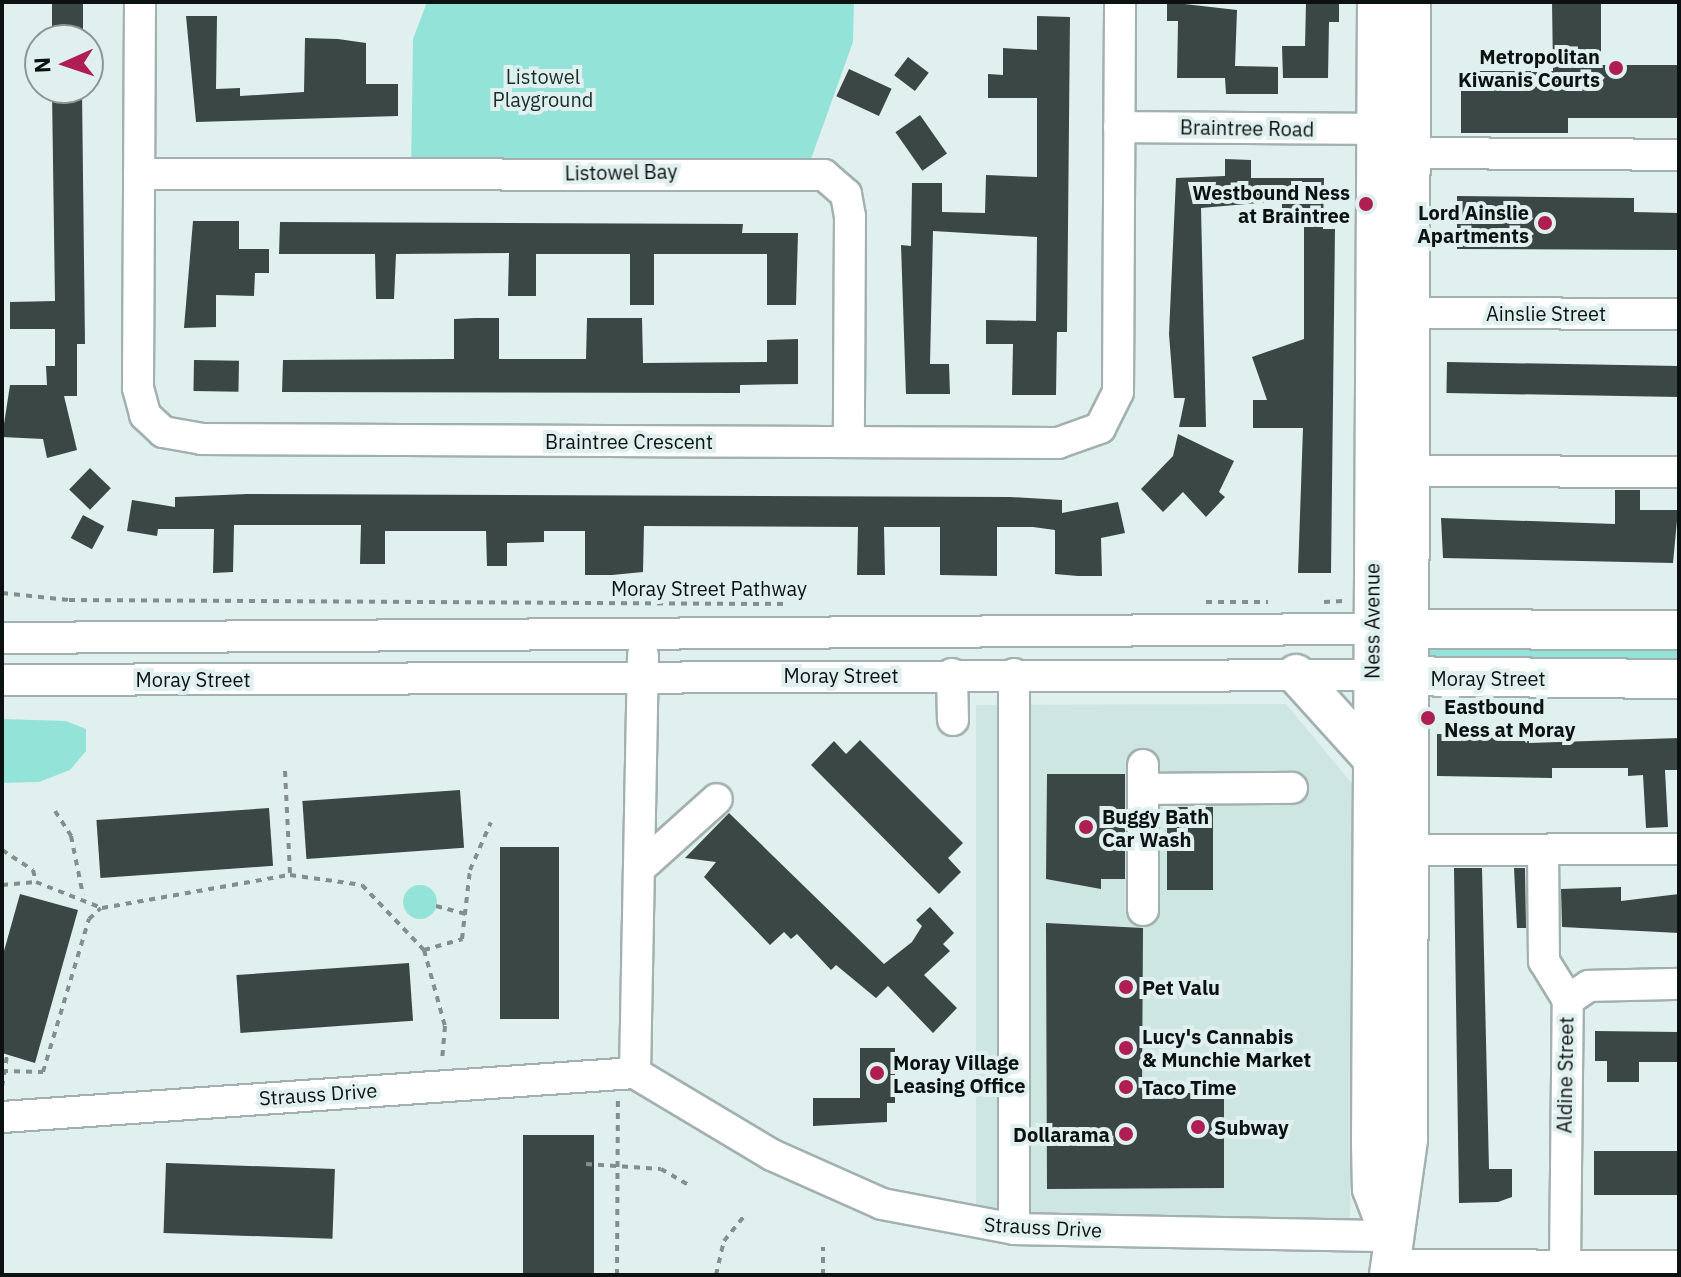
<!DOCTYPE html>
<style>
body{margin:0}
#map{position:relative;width:1681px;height:1277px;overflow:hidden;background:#e0f0ee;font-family:"IBM Plex Sans",sans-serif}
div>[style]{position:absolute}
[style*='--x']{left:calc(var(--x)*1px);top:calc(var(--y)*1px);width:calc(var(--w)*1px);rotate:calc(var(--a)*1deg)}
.built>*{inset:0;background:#cde6e2}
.green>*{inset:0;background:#94e3d9;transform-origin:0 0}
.round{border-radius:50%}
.building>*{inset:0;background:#3a4745;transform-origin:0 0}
.path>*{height:4px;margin-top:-2px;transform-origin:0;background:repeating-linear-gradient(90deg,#838f8d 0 6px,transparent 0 12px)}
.roads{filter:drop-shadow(2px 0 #a2b1af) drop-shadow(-2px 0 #a2b1af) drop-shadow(0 2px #a2b1af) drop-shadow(0 -2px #a2b1af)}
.minor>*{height:30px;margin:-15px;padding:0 15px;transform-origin:15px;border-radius:15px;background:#fff}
.major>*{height:38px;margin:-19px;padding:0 19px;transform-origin:19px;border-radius:19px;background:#fff}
.dots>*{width:22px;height:22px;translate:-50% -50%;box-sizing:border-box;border:4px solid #e0f0ee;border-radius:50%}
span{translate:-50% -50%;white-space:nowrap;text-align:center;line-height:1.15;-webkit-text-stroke:8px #e0f0ee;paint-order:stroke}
.poi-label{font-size:20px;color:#0c1211;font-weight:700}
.right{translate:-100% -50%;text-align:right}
.left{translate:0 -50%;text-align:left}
.park-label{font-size:20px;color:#172e2b}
.street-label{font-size:20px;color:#0c1211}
.frame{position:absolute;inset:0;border:4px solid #0c1211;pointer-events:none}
.north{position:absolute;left:24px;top:24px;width:80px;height:80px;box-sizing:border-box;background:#e0f0ee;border:2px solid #8b9796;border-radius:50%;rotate:267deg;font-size:22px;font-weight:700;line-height:32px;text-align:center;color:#0c1211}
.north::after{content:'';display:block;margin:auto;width:28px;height:36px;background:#ae1e53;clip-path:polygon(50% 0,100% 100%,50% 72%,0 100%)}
</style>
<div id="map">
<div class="built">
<div style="clip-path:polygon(1286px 704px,1354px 786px,1350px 1236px,976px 1224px,976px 705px)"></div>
</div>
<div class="green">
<div style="clip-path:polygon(427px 2px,854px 2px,853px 42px,807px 170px,411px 174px,413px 39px)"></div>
<div style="left:1413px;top:628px;width:266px;height:50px"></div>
<div style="clip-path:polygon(2px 719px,66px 721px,86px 729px,86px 751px,70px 770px,39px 782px,2px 783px)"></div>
<div class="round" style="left:403px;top:885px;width:34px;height:34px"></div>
</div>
<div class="building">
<div style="left:52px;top:2px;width:31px;height:38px"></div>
<div style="clip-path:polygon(1167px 2px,1237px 10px,1235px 66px,1278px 67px,1278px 94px,1226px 94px,1225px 78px,1177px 78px,1178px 21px,1167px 21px)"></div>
<div style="clip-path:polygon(1306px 2px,1339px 2px,1339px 22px,1329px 22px,1328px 78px,1283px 78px,1282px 46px,1305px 46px)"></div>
<div style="clip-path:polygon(1552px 2px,1601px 2px,1601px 65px,1679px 65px,1679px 118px,1568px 118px,1568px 133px,1461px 133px,1461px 71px,1553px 71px)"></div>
<div style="clip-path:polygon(186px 16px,217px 16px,216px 89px,240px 88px,240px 96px,304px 92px,305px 38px,338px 39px,366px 43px,366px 84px,398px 84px,398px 116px,196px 122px)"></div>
<div style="clip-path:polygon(1037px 16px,1070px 17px,1067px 332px,1057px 332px,1056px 395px,1012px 395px,1013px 344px,986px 344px,986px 320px,1036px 321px,1037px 237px,933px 231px,930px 364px,949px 364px,950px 394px,906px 394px,901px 245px,911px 246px,912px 183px,942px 183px,942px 212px,985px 213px,986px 175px,1037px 177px,1037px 98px,988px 98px,988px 74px,1003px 75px,1003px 48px,1037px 50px)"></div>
<div style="left:908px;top:57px;width:26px;height:23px;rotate:37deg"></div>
<div style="left:849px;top:69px;width:47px;height:30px;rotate:25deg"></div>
<div style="clip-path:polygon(82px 91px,85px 344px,77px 344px,77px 396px,64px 396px,77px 450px,47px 458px,43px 439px,2px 437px,10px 385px,47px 385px,46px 366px,55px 366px,55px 329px,10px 329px,10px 302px,55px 301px,52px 92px)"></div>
<div style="left:920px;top:115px;width:47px;height:30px;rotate:55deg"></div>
<div style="clip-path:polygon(1225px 159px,1251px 160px,1251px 178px,1324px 178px,1323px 229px,1335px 229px,1331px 573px,1298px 573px,1303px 428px,1253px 428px,1253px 400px,1267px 400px,1252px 357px,1304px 339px,1304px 209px,1282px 209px,1282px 201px,1201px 208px,1206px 427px,1179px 427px,1185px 398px,1174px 398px,1169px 334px,1176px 178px,1225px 176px)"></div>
<div style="clip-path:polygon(1457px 196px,1634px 198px,1634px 212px,1679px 213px,1679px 250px,1457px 249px)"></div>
<div style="clip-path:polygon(193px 221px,239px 221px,239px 249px,269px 249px,269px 273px,255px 273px,254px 296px,216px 295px,216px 327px,184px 328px)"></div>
<div style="clip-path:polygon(280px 222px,743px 224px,742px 233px,798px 233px,796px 305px,767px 305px,767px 254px,654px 254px,654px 305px,630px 305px,630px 254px,536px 254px,536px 296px,508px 296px,509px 253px,396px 254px,394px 299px,376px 299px,375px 254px,279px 254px)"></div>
<div style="clip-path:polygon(475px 318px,499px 318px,499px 359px,586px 359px,587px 318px,642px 318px,643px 363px,767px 362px,767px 340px,798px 339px,798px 384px,740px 385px,740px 393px,282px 392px,283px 360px,454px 359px,454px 319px)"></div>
<div style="left:194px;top:360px;width:45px;height:31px;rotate:1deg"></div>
<div style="left:1447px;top:362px;width:232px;height:31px;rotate:1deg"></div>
<div style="clip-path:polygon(1178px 434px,1234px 461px,1219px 492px,1225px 497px,1206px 517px,1183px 492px,1163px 512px,1141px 489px,1173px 456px)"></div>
<div style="left:90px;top:468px;width:29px;height:30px;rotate:44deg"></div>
<div style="clip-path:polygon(1615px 490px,1640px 490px,1640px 510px,1678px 510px,1673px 563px,1443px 558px,1441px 518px,1615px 524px)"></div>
<div style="clip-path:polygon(247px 494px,1011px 497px,1062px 500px,1062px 513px,1118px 502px,1125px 533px,1101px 538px,1102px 576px,1078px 576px,1055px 574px,1055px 530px,1033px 527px,997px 527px,997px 576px,940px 575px,940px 527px,884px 527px,885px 575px,857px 575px,858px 527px,644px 526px,643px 572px,612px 575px,585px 575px,585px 531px,544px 531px,544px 542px,507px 543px,507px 566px,487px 566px,486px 531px,385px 531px,385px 564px,360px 564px,361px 525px,234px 525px,233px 572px,213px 573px,214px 529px,158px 529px,157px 536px,127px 531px,132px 500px,175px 507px,175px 497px)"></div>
<div style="left:83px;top:515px;width:24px;height:26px;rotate:28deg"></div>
<div style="clip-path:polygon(1437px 734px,1529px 736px,1529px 743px,1679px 738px,1679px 770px,1665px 770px,1668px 827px,1646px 828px,1643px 775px,1628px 776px,1628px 768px,1552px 768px,1552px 778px,1437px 776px)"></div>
<div style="clip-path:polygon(860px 740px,963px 843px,948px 858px,961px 872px,939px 894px,811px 765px,834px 741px,846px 754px)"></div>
<div style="clip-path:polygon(1047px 774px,1125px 774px,1125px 879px,1101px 879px,1101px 889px,1046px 879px)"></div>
<div style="left:460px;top:790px;width:58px;height:158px;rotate:86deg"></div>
<div style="left:1167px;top:807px;width:46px;height:83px"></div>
<div style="left:269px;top:808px;width:58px;height:173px;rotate:86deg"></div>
<div style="clip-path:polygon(729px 813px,884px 964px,912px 942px,922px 926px,916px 920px,930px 907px,954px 933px,943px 944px,950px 951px,924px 975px,957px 1008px,933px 1033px,888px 986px,876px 998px,836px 965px,831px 970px,797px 934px,791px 939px,784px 932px,770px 945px,704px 877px,716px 862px,685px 858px)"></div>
<div style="left:500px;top:847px;width:59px;height:172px"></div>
<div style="clip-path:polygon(1454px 868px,1482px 868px,1489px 1169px,1512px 1169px,1512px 1197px,1498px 1202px,1459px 1203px)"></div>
<div style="clip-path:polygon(1514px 868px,1525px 868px,1526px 928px,1517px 928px)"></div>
<div style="clip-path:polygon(1621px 887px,1621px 901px,1679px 894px,1679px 933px,1562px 927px,1561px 889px)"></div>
<div style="clip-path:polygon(20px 894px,78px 910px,35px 1063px,2px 1053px,2px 958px)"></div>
<div style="clip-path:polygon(1046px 923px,1143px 928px,1142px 1093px,1224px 1093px,1224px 1188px,1047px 1189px)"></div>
<div style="left:409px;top:963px;width:58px;height:173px;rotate:86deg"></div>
<div style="clip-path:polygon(1595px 1031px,1679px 1032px,1679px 1062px,1639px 1062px,1639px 1082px,1607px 1082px,1607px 1061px,1595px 1061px)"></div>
<div style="clip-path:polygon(860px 1048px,895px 1048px,895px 1103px,887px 1103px,887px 1122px,813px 1126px,813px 1098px,860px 1098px)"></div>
<div style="left:523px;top:1135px;width:71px;height:140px"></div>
<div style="left:1679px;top:1151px;width:44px;height:85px;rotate:90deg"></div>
<div style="left:166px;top:1163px;width:169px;height:70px;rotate:2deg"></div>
</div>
<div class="path">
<div style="--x:2;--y:593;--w:67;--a:6"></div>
<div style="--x:69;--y:600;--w:720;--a:0.32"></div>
<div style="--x:1206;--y:602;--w:62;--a:0"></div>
<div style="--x:1324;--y:602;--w:19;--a:-3"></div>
<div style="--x:285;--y:771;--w:104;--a:87.2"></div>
<div style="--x:290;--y:875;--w:73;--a:7.9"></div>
<div style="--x:362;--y:885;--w:90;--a:46.4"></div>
<div style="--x:424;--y:950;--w:79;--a:74.6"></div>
<div style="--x:445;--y:1026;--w:36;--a:95"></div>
<div style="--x:55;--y:811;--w:30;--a:57"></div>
<div style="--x:71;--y:836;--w:60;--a:78.5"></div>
<div style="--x:2;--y:850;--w:37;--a:33"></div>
<div style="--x:33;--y:870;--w:12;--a:76"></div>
<div style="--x:2;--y:885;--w:34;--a:-5"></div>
<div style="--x:36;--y:882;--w:71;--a:21.5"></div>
<div style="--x:102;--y:908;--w:191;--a:-10"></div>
<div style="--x:436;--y:906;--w:31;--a:15"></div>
<div style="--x:424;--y:950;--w:40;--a:-16"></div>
<div style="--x:462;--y:939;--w:69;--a:-83.4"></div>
<div style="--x:470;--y:870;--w:52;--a:-66.4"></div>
<div style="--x:2;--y:1071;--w:41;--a:1.4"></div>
<div style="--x:43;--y:1072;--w:160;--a:-73.3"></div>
<div style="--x:89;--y:919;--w:16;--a:-43"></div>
<div style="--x:2;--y:1087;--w:33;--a:-81"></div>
<div style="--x:586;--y:1164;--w:75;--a:3.8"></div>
<div style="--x:661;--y:1169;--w:34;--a:30"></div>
<div style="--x:617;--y:1275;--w:177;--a:-89.7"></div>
<div style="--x:716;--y:1275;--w:35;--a:-77"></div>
<div style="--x:724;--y:1241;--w:32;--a:-51"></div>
<div style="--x:823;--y:1275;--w:28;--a:-90"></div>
</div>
<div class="roads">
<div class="minor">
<div style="--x:140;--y:2;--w:386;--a:90.3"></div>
<div style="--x:138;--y:388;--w:28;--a:75"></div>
<div style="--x:145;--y:415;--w:25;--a:43"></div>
<div style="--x:163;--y:432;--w:39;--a:10"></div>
<div style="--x:201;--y:439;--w:857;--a:0.27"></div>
<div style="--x:1058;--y:443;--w:45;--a:-19.7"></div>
<div style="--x:1100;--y:428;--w:40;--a:-63.4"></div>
<div style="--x:1118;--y:392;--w:390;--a:-89.7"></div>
<div style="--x:1119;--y:127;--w:257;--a:0.4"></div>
<div style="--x:1416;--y:153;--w:263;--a:0.4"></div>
<div style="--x:139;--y:174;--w:685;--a:0.08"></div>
<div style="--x:824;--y:175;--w:29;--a:41"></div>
<div style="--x:846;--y:194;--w:22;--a:80"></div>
<div style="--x:850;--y:216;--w:225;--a:90.3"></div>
<div style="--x:1414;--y:313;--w:265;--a:0.2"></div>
<div style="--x:1414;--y:471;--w:265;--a:0.2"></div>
<div style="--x:2;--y:638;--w:1370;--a:-0.38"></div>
<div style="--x:952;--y:674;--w:46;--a:88.8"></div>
<div style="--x:2;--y:680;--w:1370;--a:-0.21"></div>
<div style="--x:1143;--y:765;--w:145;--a:90"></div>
<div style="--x:1143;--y:789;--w:149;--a:-0.4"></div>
<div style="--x:1408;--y:850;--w:271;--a:-0.2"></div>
<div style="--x:1543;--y:850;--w:111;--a:89.5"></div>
<div style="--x:1544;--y:961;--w:46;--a:58.4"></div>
<div style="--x:640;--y:868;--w:103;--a:-41.9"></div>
<div style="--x:635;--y:1073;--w:418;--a:-88.9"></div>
<div style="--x:2;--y:1117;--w:635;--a:-3.98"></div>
<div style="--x:635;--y:1073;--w:160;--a:30.9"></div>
<div style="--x:772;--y:1155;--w:120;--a:24"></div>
<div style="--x:882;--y:1204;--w:134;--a:10.7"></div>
<div style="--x:1014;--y:1229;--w:376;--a:1.1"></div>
<div style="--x:1014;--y:1229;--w:555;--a:-90"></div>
<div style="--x:1389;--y:1265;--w:290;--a:0.2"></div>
<div style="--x:1565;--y:1266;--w:266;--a:-89.4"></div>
<div style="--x:1568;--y:1000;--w:25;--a:-34"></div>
<div style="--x:1589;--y:986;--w:90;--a:-1.3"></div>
</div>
<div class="major">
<div style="--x:1377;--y:2;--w:1141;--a:90.3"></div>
<div style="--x:1371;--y:1143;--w:46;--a:88.8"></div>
<div style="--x:1372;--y:1189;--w:50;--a:69"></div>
<div style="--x:1386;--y:629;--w:293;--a:0.2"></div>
<div style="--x:1296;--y:674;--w:112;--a:47.9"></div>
<div style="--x:1386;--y:676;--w:293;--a:0.6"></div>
<div style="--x:1389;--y:1275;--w:137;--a:-82"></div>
<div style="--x:1408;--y:1139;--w:1137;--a:-89.85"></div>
</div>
</div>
<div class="dots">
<div style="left:1616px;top:68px;background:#ae1e53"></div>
<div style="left:1366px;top:204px;background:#ae1e53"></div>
<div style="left:1545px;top:223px;background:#ae1e53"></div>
<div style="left:1428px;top:718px;background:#ae1e53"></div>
<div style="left:1086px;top:827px;background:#ae1e53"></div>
<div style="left:1126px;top:987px;background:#ae1e53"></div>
<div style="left:1126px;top:1048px;background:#ae1e53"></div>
<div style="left:877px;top:1073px;background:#ae1e53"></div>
<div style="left:1126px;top:1087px;background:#ae1e53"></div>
<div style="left:1198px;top:1127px;background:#ae1e53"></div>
<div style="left:1126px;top:1134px;background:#ae1e53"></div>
</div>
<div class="poi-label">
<span class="right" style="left:1600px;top:68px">Metropolitan<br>Kiwanis Courts</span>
<span class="right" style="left:1350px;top:204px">Westbound Ness<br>at Braintree</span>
<span class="right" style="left:1529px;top:224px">Lord Ainslie<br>Apartments</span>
<span class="left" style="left:1444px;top:718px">Eastbound<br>Ness at Moray</span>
<span class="left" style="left:1102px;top:828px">Buggy Bath<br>Car Wash</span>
<span class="left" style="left:1142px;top:987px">Pet Valu</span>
<span class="left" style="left:1142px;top:1048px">Lucy's Cannabis<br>&amp; Munchie Market</span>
<span class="left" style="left:893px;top:1074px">Moray Village<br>Leasing Office</span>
<span class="left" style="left:1142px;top:1087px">Taco Time</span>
<span class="left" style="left:1214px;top:1127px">Subway</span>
<span class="right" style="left:1110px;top:1134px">Dollarama</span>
</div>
<div class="park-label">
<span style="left:543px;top:88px">Listowel<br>Playground</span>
</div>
<div class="street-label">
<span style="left:1247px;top:128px;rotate:1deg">Braintree Road</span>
<span style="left:621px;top:172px;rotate:-1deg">Listowel Bay</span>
<span style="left:1546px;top:313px">Ainslie Street</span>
<span style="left:629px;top:441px">Braintree Crescent</span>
<span style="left:709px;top:588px">Moray Street Pathway</span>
<span style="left:1372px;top:621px;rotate:-90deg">Ness Avenue</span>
<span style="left:841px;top:675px">Moray Street</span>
<span style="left:1488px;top:678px">Moray Street</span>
<span style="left:193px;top:679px">Moray Street</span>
<span style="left:1565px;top:1075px;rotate:-89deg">Aldine Street</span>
<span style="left:318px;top:1094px;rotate:-4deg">Strauss Drive</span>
<span style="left:1043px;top:1227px;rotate:3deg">Strauss Drive</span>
</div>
<div class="frame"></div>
<div class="north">N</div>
</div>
